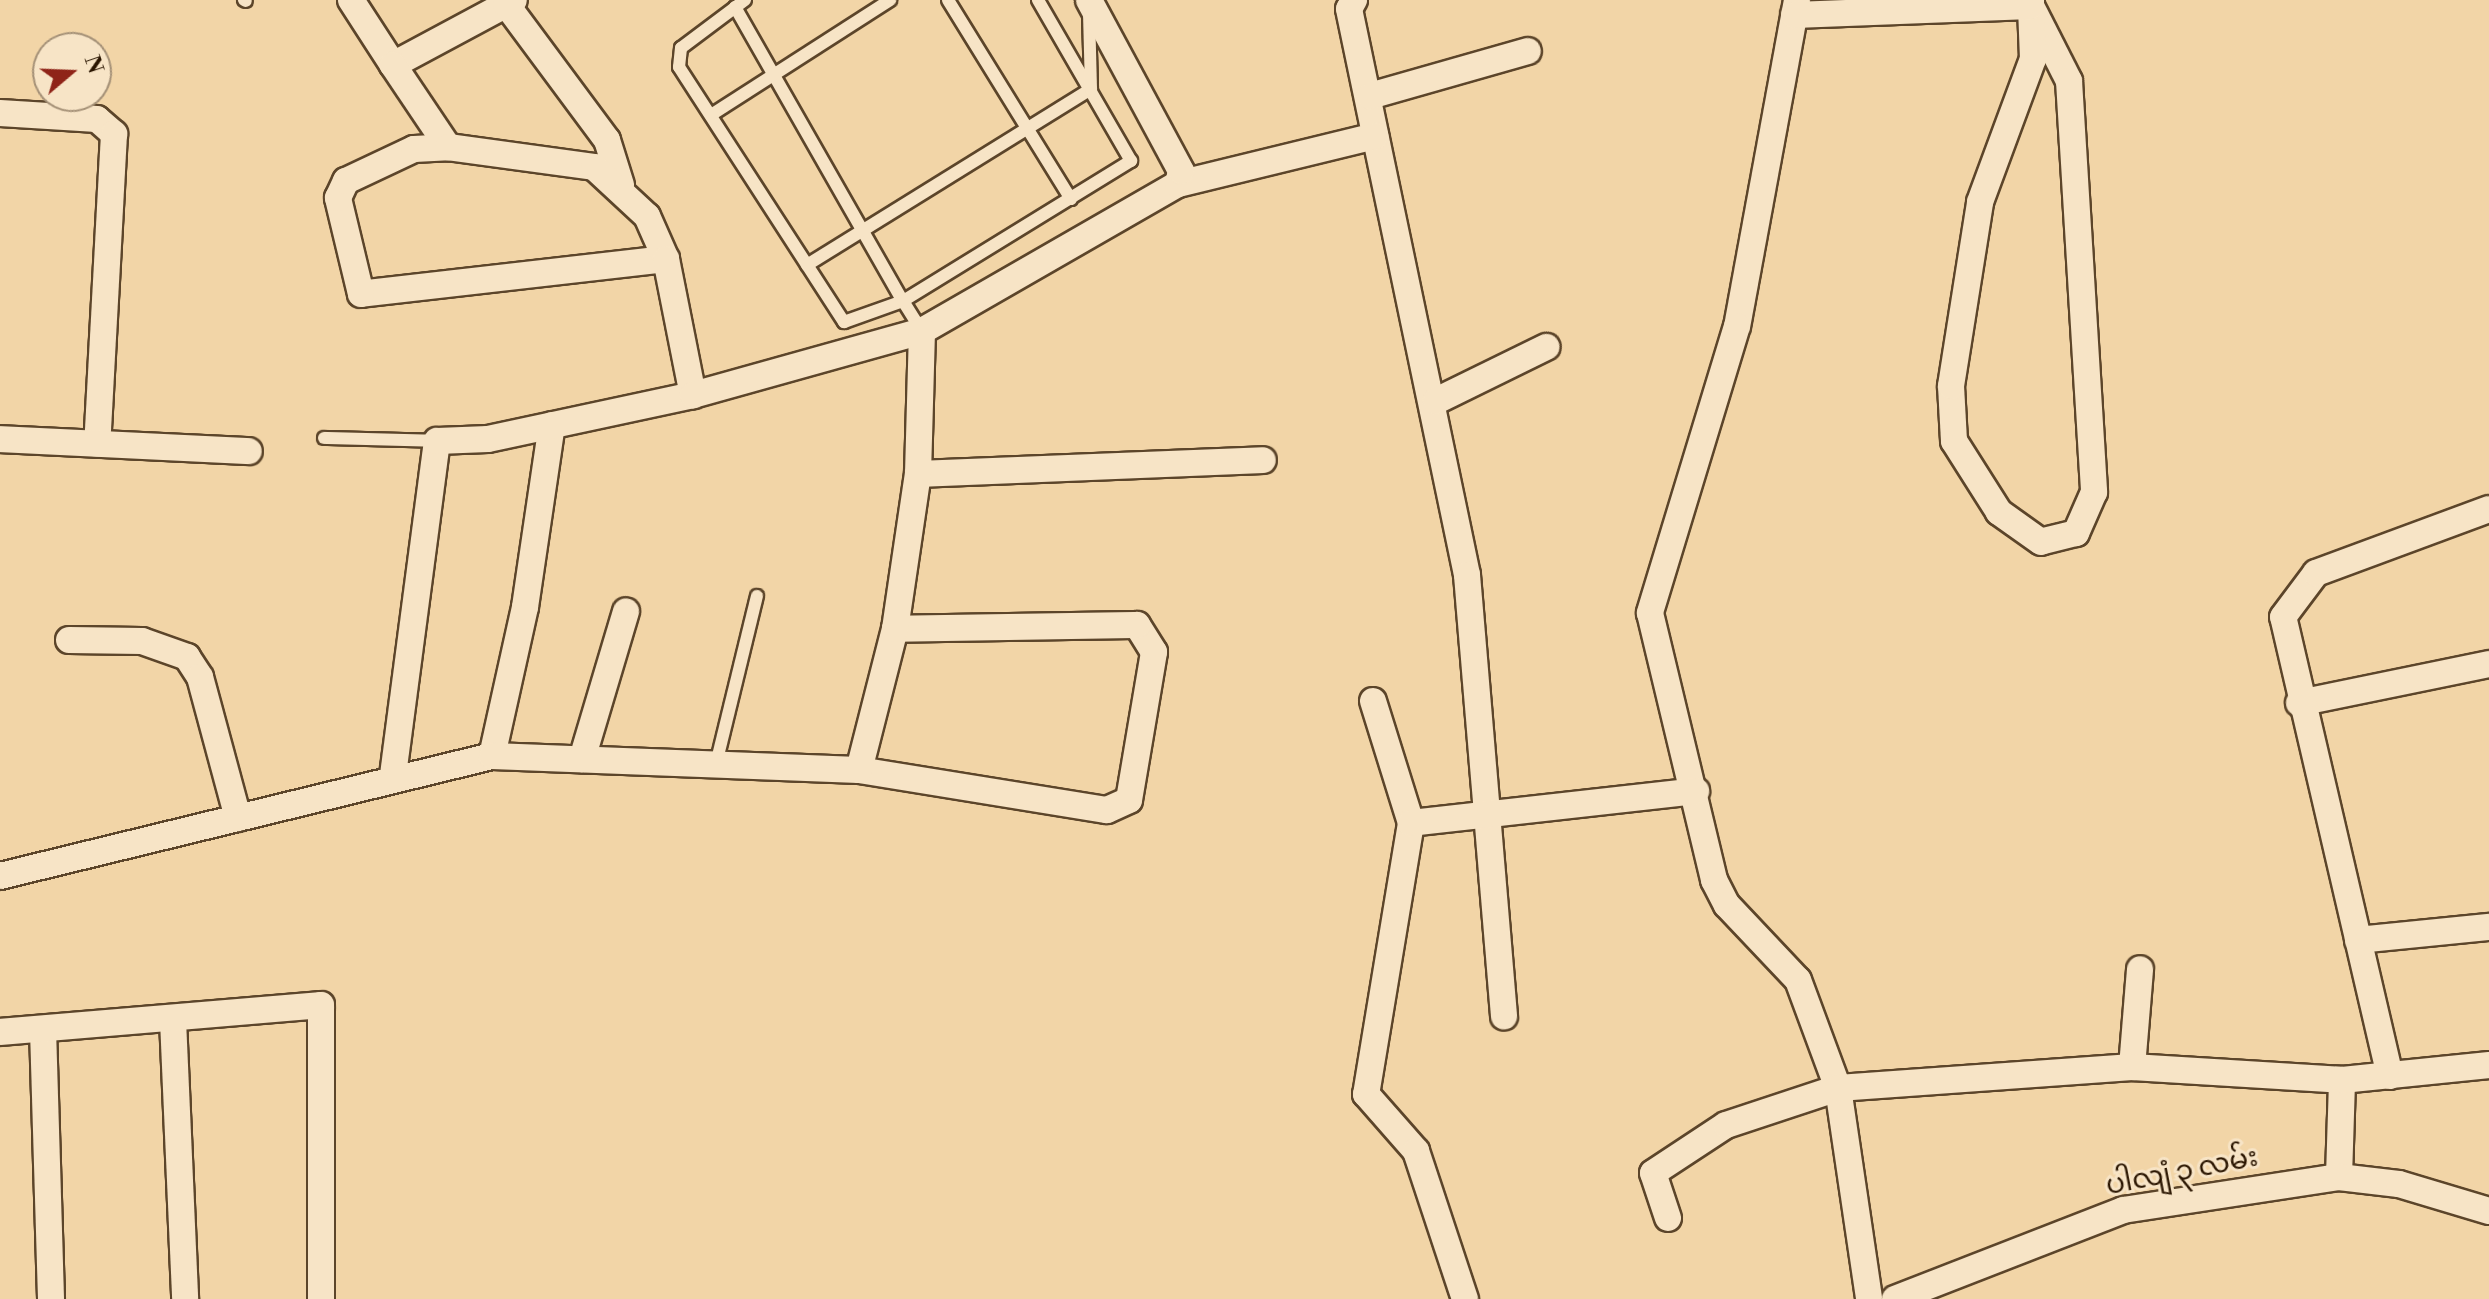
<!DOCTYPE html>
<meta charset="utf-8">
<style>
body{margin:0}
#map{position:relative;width:2489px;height:1299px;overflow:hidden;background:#f2d5a7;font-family:"Libre Bodoni","Noto Sans Myanmar",serif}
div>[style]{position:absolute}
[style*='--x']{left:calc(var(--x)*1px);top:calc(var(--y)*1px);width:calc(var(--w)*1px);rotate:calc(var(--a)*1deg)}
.roads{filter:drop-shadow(2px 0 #5c452a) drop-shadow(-2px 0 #5c452a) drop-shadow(0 2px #5c452a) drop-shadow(0 -2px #5c452a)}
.service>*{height:12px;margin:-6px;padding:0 6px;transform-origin:6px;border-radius:6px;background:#f7e4c6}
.minor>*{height:26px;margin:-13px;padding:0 13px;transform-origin:13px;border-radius:13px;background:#f7e4c6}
span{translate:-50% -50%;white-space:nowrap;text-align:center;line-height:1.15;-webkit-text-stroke:6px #f7e4c6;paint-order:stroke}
.street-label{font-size:28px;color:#2a1500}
.north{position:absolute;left:32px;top:32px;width:80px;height:80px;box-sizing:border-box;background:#f7e4c6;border:2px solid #a59177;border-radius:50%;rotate:71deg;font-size:22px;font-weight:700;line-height:32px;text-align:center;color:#2a1500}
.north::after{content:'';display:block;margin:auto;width:28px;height:36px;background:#8f2418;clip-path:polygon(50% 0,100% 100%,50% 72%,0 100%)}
</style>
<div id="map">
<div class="roads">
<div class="service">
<div style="--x:244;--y:0;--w:2;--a:27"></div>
<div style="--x:745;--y:0;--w:80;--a:143.1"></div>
<div style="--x:681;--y:48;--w:19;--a:96"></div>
<div style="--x:679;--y:67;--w:304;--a:57.1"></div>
<div style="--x:844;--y:322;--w:63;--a:-19.6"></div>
<div style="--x:903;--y:301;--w:36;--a:58"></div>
<div style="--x:948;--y:0;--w:234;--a:58.3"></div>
<div style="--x:735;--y:7;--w:339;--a:60.3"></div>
<div style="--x:903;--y:301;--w:268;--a:-31.6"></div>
<div style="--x:1131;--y:161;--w:186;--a:-120"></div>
<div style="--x:711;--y:115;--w:213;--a:-32.7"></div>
<div style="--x:807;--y:265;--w:334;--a:-31.8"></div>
<div style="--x:1091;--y:89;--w:75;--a:-91.5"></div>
<div style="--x:324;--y:438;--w:113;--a:1.5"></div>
<div style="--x:716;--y:764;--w:173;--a:-76.3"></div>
</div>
<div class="minor">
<div style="--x:351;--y:0;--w:77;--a:57.1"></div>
<div style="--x:393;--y:65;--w:137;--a:-28.2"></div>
<div style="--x:1354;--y:0;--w:10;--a:119"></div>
<div style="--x:1349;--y:9;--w:578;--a:78.22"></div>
<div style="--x:1467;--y:575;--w:443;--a:85.2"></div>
<div style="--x:1797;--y:0;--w:331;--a:100.4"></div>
<div style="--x:1737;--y:326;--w:300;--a:106.9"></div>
<div style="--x:1650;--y:613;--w:275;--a:76.5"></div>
<div style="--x:1714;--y:880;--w:28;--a:63"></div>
<div style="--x:1727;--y:905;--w:103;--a:46.6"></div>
<div style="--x:1798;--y:980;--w:115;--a:69.7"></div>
<div style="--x:1838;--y:1088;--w:213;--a:81.6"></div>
<div style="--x:506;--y:4;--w:169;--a:53.4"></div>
<div style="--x:607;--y:140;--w:47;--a:72.7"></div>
<div style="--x:2031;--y:6;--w:84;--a:63.1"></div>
<div style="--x:2069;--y:81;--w:412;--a:86.5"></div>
<div style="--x:2094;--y:492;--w:45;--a:113.7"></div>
<div style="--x:2076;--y:533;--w:36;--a:166"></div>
<div style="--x:2041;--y:542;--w:52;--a:-144.5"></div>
<div style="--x:1999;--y:512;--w:84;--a:-122.4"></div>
<div style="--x:1954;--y:441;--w:55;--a:-93.1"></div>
<div style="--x:1951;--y:386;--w:186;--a:-81"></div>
<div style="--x:1980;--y:202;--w:153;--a:-69.7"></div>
<div style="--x:2033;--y:59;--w:53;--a:-92.2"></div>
<div style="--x:2031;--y:6;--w:6;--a:-90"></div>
<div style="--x:1794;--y:15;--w:237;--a:-2.2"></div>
<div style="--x:393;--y:65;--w:99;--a:56.1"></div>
<div style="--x:1370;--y:96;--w:164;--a:-15.9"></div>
<div style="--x:0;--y:113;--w:97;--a:3.5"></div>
<div style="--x:97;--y:119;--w:23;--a:41"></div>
<div style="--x:114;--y:134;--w:310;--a:93.1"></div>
<div style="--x:1178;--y:184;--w:203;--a:-13.7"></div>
<div style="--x:666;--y:259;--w:307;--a:173.5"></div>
<div style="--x:361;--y:294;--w:99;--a:-103.5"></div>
<div style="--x:338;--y:198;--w:19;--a:-65"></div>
<div style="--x:346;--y:181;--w:75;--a:-25.2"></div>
<div style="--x:414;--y:149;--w:34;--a:-3"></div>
<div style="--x:448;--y:147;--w:147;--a:7.8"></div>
<div style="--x:594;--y:167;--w:72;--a:42.8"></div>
<div style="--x:647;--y:216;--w:47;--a:66.2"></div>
<div style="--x:666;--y:259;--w:139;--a:78.8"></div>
<div style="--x:1436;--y:401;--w:123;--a:-26.1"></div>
<div style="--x:0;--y:439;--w:249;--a:2.8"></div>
<div style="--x:918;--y:474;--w:345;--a:-2.3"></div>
<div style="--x:69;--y:640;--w:73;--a:0.8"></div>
<div style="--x:142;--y:641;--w:48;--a:19.6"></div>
<div style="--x:187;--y:657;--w:24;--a:57"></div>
<div style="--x:200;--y:677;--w:146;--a:74.9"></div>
<div style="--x:1373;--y:701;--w:128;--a:72.7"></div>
<div style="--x:1411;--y:823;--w:275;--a:99.4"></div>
<div style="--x:1366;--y:1094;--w:76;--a:48.7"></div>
<div style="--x:1416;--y:1151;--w:156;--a:71.7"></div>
<div style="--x:2299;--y:703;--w:194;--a:-11.6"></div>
<div style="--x:492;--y:756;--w:153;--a:-77.5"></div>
<div style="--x:525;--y:607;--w:184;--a:-81.6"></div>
<div style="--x:582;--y:759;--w:154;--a:-73.4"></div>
<div style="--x:859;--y:770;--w:251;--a:9.2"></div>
<div style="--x:1107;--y:810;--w:24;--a:-24"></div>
<div style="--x:1129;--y:800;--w:150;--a:-80.4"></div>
<div style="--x:1154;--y:652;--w:32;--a:-122"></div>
<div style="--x:1137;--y:625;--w:242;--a:179.1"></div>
<div style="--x:393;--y:775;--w:337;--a:-82.5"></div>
<div style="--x:437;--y:441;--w:51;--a:-2.2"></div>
<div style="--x:488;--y:439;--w:210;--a:-12.1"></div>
<div style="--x:693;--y:395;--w:238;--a:-15.6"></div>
<div style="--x:922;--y:331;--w:295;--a:-29.9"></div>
<div style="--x:1178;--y:184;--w:13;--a:-77"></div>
<div style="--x:1181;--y:171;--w:194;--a:-118.3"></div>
<div style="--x:1411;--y:823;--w:287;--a:-6.4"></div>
<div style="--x:0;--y:876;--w:506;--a:-13.71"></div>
<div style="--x:492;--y:756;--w:367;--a:2.2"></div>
<div style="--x:859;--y:770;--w:146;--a:-75.7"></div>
<div style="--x:895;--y:629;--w:157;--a:-81.6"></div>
<div style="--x:918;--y:474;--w:143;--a:-88.4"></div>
<div style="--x:2358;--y:940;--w:132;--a:-5.7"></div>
<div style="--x:173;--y:1020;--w:279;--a:87.5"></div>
<div style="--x:43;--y:1029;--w:270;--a:88.3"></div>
<div style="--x:0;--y:1032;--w:322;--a:-4.8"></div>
<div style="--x:321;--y:1005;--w:294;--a:90"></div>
<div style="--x:2132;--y:1067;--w:98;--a:-85.3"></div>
<div style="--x:2390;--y:1076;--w:471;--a:-103.1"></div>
<div style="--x:2283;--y:617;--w:55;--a:-53.1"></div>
<div style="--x:2316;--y:573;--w:184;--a:-20.3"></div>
<div style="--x:2339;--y:1177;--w:97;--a:-88.2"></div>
<div style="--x:1668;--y:1218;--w:47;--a:-108.4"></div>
<div style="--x:1653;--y:1173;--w:87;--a:-33.3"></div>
<div style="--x:1726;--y:1125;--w:118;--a:-18.3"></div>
<div style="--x:1838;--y:1088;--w:295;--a:-4.1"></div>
<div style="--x:2132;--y:1067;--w:210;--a:3.5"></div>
<div style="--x:2342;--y:1080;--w:148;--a:-5.8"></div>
<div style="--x:1895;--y:1299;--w:245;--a:-21.3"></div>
<div style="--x:2123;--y:1210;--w:219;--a:-8.7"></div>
<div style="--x:2339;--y:1177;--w:60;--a:6.7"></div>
<div style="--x:2399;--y:1184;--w:94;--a:16.7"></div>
</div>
</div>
<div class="street-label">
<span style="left:2182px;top:1172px;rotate:-11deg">ပါလျံ ၃ လမ်း</span>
</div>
<div class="north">N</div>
</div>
